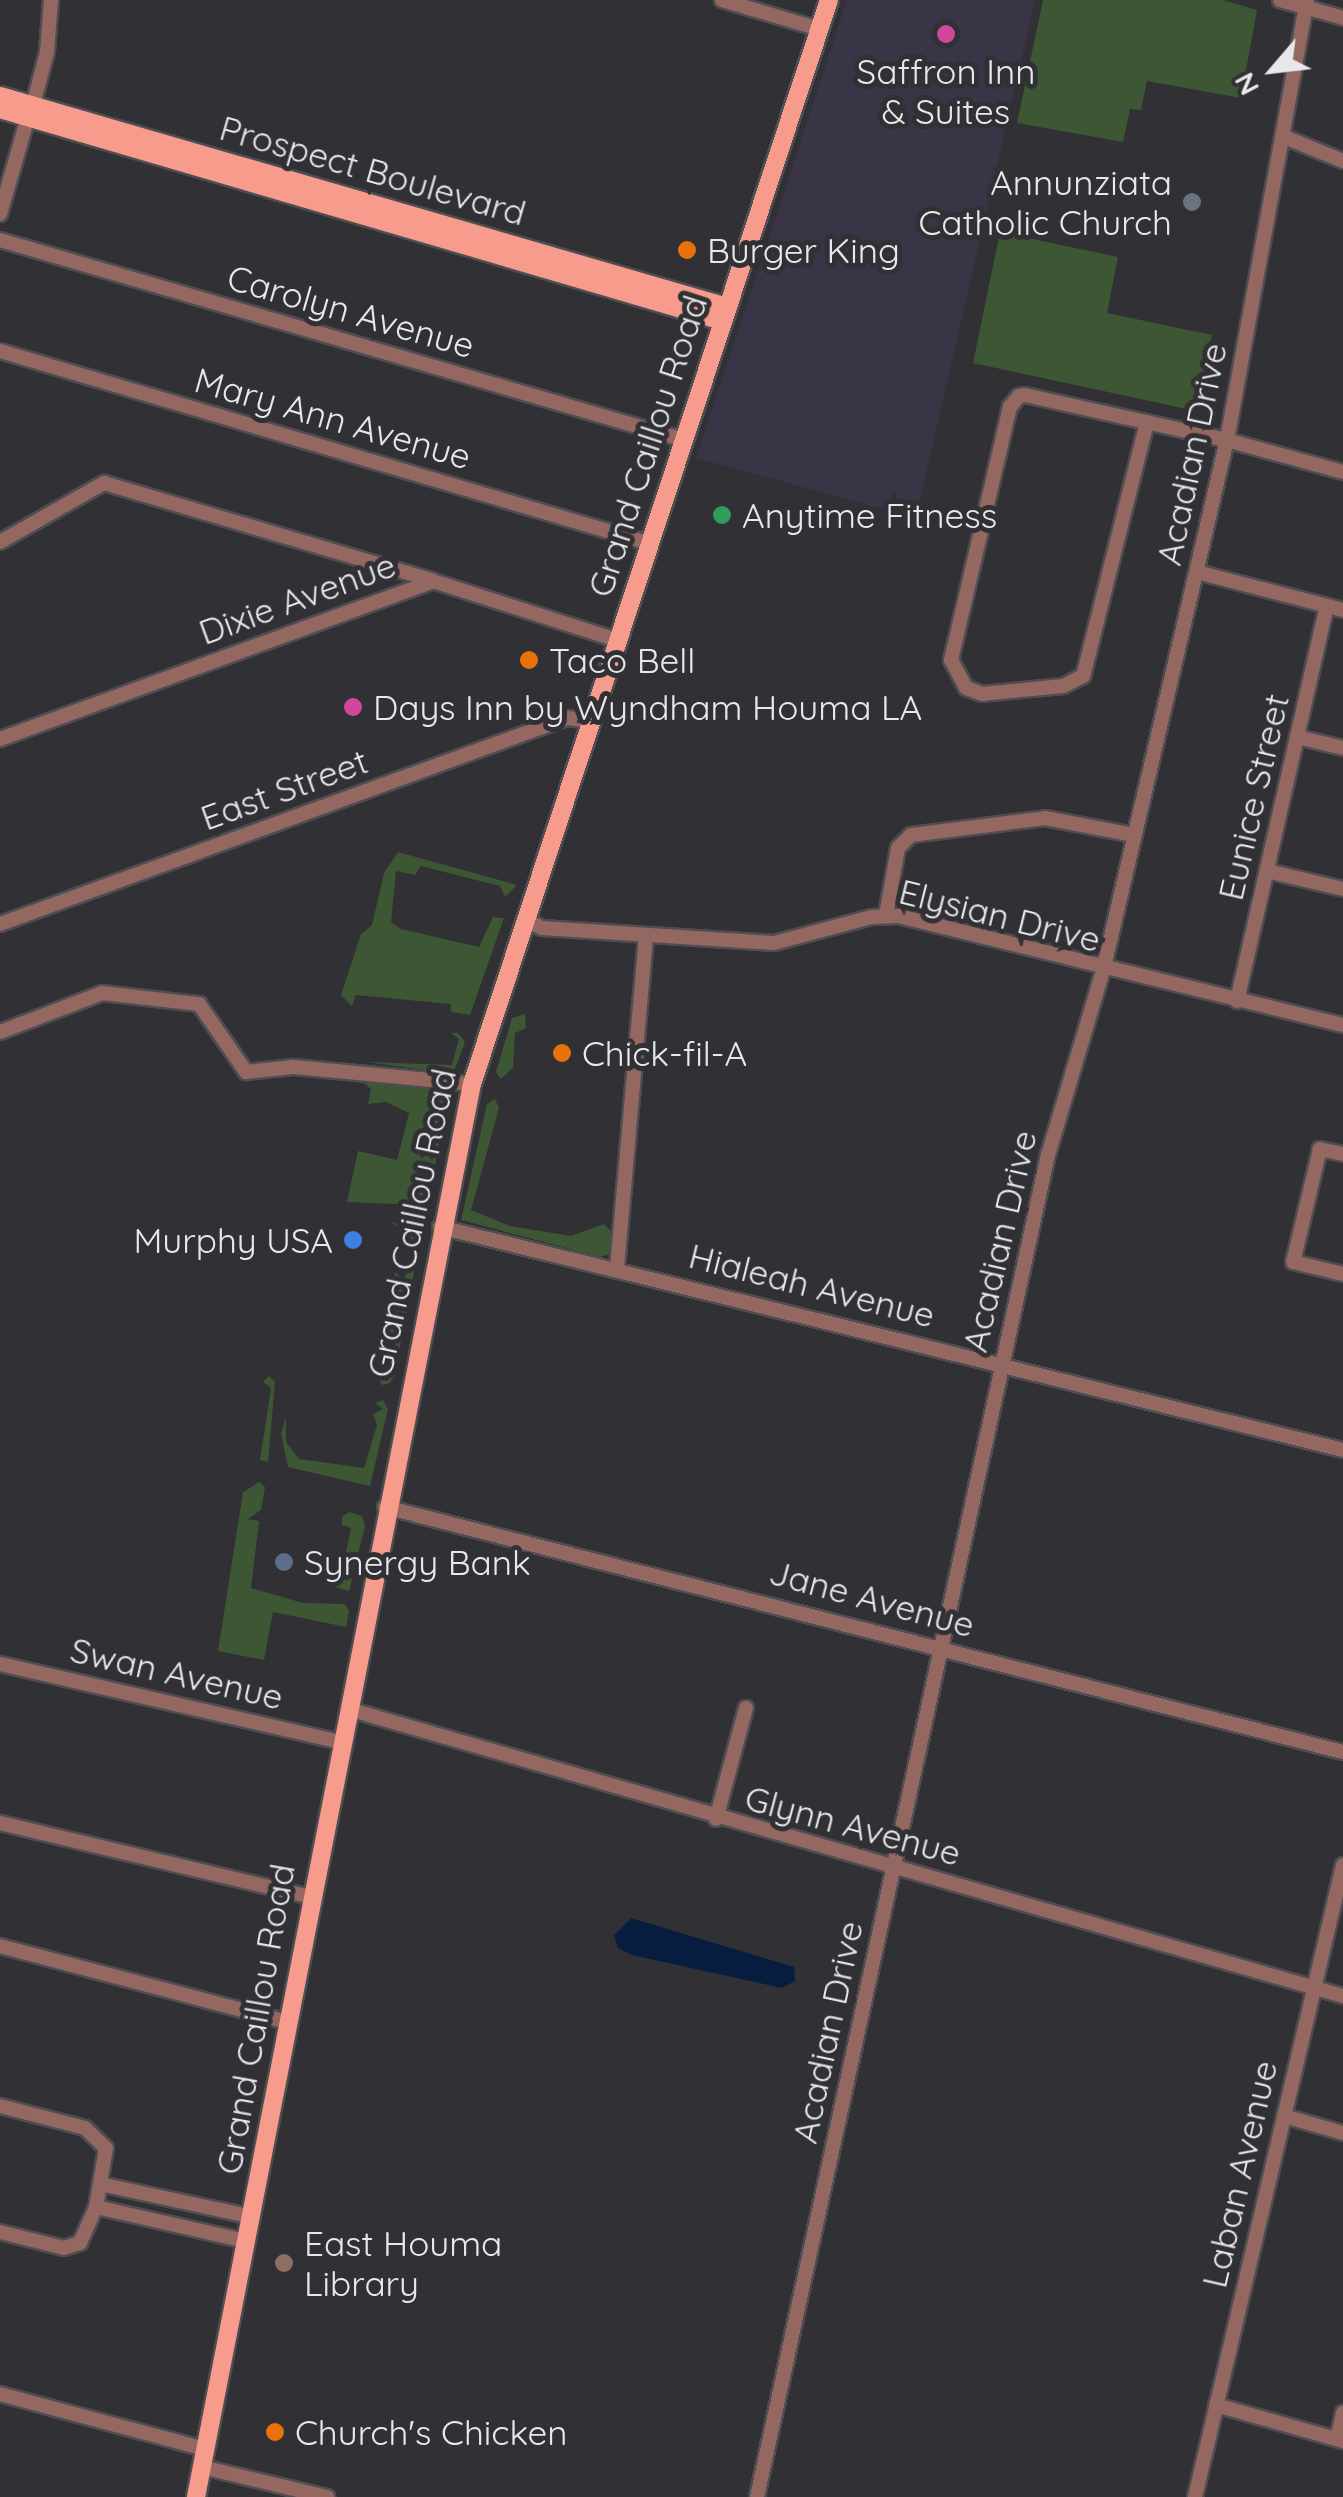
<!DOCTYPE html>
<style>
body{margin:0}
#map{position:relative;width:1343px;height:2497px;overflow:hidden;background:#303035;font-family:Quicksand,sans-serif}
div>[style]{position:absolute}
[style*='--x']{left:calc(var(--x)*1px);top:calc(var(--y)*1px);width:calc(var(--w)*1px);rotate:calc(var(--a)*1deg)}
.commercial>*{inset:0;background:#393546}
.green>*{inset:0;background:#3d5634}
.water>*{inset:0;background:#061d3f}
.roads{filter:drop-shadow(2px 0 #4d4d52) drop-shadow(-2px 0 #4d4d52) drop-shadow(0 2px #4d4d52) drop-shadow(0 -2px #4d4d52)}
.minor>*{height:14px;margin:-7px;padding:0 7px;transform-origin:7px;border-radius:7px;background:#946760}
.major>*{height:18px;margin:-9px;padding:0 9px;transform-origin:9px;border-radius:9px;background:#f79c8d}
.dots>*{width:28px;height:28px;translate:-50% -50%;box-sizing:border-box;border:5px solid #303035;border-radius:50%}
span{translate:-50% -50%;white-space:nowrap;text-align:center;line-height:1.15;-webkit-text-stroke:10px #303035;paint-order:stroke}
.poi-label{font-size:35px;color:#e8e8ec}
.right{translate:-100% -50%;text-align:right}
.left{translate:0 -50%;text-align:left}
.street-label{font-size:35px;color:#e8e8ec}
.north{position:absolute;left:1223px;top:20px;width:100px;height:100px;-webkit-text-stroke:8px #303035;paint-order:stroke;rotate:242deg;font-size:28px;font-weight:700;line-height:40px;text-align:center;color:#e8e8ec}
.north::after{content:'';display:block;margin:auto;width:35px;height:45px;background:#e8e8ec;clip-path:polygon(50% 0,100% 100%,50% 72%,0 100%)}
</style>
<div id="map">
<div class="commercial">
<div style="clip-path:polygon(847px 0,1035px 0,916px 518px,696px 458px)"></div>
</div>
<div class="green">
<div style="clip-path:polygon(1043px 0,1223px 0,1257px 10px,1241px 98px,1147px 81px,1141px 110px,1130px 109px,1123px 142px,1017px 123px)"></div>
<div style="clip-path:polygon(1000px 232px,1118px 257px,1107px 313px,1212px 335px,1196px 411px,973px 363px)"></div>
<div style="clip-path:polygon(398px 852px,517px 885px,505px 897px,500px 886px,421px 866px,415px 875px,396px 871px,391px 922px,401px 929px,479px 947px,493px 917px,504px 918px,470px 1015px,451px 1012px,451px 1004px,356px 995px,352px 1006px,341px 995px,361px 934px,372px 925px,384px 873px)"></div>
<div style="clip-path:polygon(525px 1014px,526px 1028px,515px 1033px,513px 1068px,501px 1079px,496px 1072px,512px 1018px)"></div>
<div style="clip-path:polygon(451px 1033px,458px 1033px,465px 1042px,453px 1074px,367px 1062px,452px 1065px,459px 1039px)"></div>
<div style="clip-path:polygon(362px 1082px,450px 1089px,429px 1195px,420px 1205px,347px 1202px,358px 1151px,397px 1160px,409px 1113px,386px 1102px,368px 1104px,371px 1089px)"></div>
<div style="clip-path:polygon(495px 1099px,499px 1108px,471px 1210px,510px 1226px,571px 1236px,604px 1224px,614px 1234px,611px 1254px,600px 1257px,461px 1220px,487px 1104px)"></div>
<div style="clip-path:polygon(388px 1221px,409px 1227px,419px 1246px,395px 1374px,390px 1383px,382px 1385px,379px 1380px,388px 1381px,397px 1337px,387px 1333px,395px 1272px,403px 1279px,407px 1273px,413px 1244px,408px 1231px)"></div>
<div style="clip-path:polygon(269px 1376px,275px 1382px,268px 1462px,260px 1460px,271px 1388px,263px 1382px)"></div>
<div style="clip-path:polygon(383px 1400px,388px 1409px,370px 1486px,288px 1467px,281px 1434px,286px 1417px,286px 1442px,299px 1459px,364px 1468px,377px 1425px,373px 1414px,383px 1409px,375px 1403px)"></div>
<div style="clip-path:polygon(259px 1482px,265px 1487px,261px 1510px,248px 1519px,259px 1521px,251px 1588px,303px 1603px,345px 1604px,349px 1611px,346px 1627px,273px 1612px,264px 1660px,218px 1651px,243px 1492px)"></div>
<div style="clip-path:polygon(349px 1512px,362px 1516px,365px 1526px,349px 1591px,331px 1586px,339px 1586px,351px 1528px,342px 1525px,342px 1517px)"></div>
</div>
<div class="water">
<div style="clip-path:polygon(631px 1918px,794px 1967px,795px 1981px,782px 1988px,632px 1955px,618px 1948px,614px 1935px)"></div>
</div>
<div class="roads">
<div class="minor">
<div style="--x:722;--y:0;--w:101;--a:16.6"></div>
<div style="--x:1280;--y:0;--w:66;--a:15.9"></div>
<div style="--x:33;--y:105;--w:55;--a:-75.2"></div>
<div style="--x:47;--y:52;--w:52;--a:-85.6"></div>
<div style="--x:1282;--y:136;--w:66;--a:22.3"></div>
<div style="--x:0;--y:214;--w:101;--a:-73.9"></div>
<div style="--x:0;--y:240;--w:714;--a:16.28"></div>
<div style="--x:0;--y:351;--w:676;--a:16.5"></div>
<div style="--x:1147;--y:422;--w:262;--a:104.1"></div>
<div style="--x:1083;--y:676;--w:22;--a:153"></div>
<div style="--x:1063;--y:686;--w:81;--a:174.4"></div>
<div style="--x:982;--y:694;--w:17;--a:-159"></div>
<div style="--x:966;--y:688;--w:32;--a:-118"></div>
<div style="--x:951;--y:660;--w:260;--a:-76.9"></div>
<div style="--x:1010;--y:407;--w:14;--a:-51"></div>
<div style="--x:1019;--y:396;--w:6;--a:-9"></div>
<div style="--x:1025;--y:395;--w:207;--a:12.6"></div>
<div style="--x:1227;--y:440;--w:120;--a:15.4"></div>
<div style="--x:0;--y:542;--w:120;--a:-29.6"></div>
<div style="--x:104;--y:483;--w:342;--a:16.5"></div>
<div style="--x:1197;--y:572;--w:151;--a:14.6"></div>
<div style="--x:1297;--y:737;--w:47;--a:13.4"></div>
<div style="--x:0;--y:739;--w:461;--a:-20"></div>
<div style="--x:433;--y:581;--w:193;--a:17.8"></div>
<div style="--x:1267;--y:871;--w:78;--a:13.3"></div>
<div style="--x:886;--y:915;--w:68;--a:-79.8"></div>
<div style="--x:898;--y:848;--w:18;--a:-45"></div>
<div style="--x:911;--y:835;--w:135;--a:-7.2"></div>
<div style="--x:1045;--y:818;--w:91;--a:10.8"></div>
<div style="--x:524;--y:919;--w:20;--a:27"></div>
<div style="--x:542;--y:928;--w:232;--a:3.7"></div>
<div style="--x:774;--y:943;--w:101;--a:-14.9"></div>
<div style="--x:872;--y:917;--w:27;--a:-2"></div>
<div style="--x:899;--y:916;--w:457;--a:13.8"></div>
<div style="--x:0;--y:924;--w:603;--a:-19.97"></div>
<div style="--x:567;--y:718;--w:23;--a:7"></div>
<div style="--x:1237;--y:1001;--w:405;--a:-77.2"></div>
<div style="--x:0;--y:1032;--w:109;--a:-20.9"></div>
<div style="--x:102;--y:993;--w:98;--a:6.5"></div>
<div style="--x:199;--y:1004;--w:83;--a:55.3"></div>
<div style="--x:246;--y:1072;--w:47;--a:-6.1"></div>
<div style="--x:293;--y:1067;--w:180;--a:5.4"></div>
<div style="--x:1343;--y:1154;--w:24;--a:-168"></div>
<div style="--x:1320;--y:1149;--w:116;--a:103.4"></div>
<div style="--x:1293;--y:1262;--w:51;--a:13.5"></div>
<div style="--x:440;--y:1227;--w:930;--a:13.87"></div>
<div style="--x:617;--y:1268;--w:334;--a:-85"></div>
<div style="--x:385;--y:1507;--w:989;--a:14.35"></div>
<div style="--x:0;--y:1664;--w:349;--a:12.9"></div>
<div style="--x:348;--y:1709;--w:1036;--a:16.09"></div>
<div style="--x:716;--y:1819;--w:115;--a:-74.9"></div>
<div style="--x:0;--y:1823;--w:319;--a:13.4"></div>
<div style="--x:0;--y:1946;--w:298;--a:14.8"></div>
<div style="--x:0;--y:2106;--w:88;--a:14.5"></div>
<div style="--x:85;--y:2128;--w:29;--a:44"></div>
<div style="--x:106;--y:2148;--w:60;--a:99.6"></div>
<div style="--x:96;--y:2207;--w:39;--a:114"></div>
<div style="--x:80;--y:2243;--w:17;--a:163"></div>
<div style="--x:64;--y:2248;--w:66;--a:-166"></div>
<div style="--x:1284;--y:2116;--w:61;--a:16.1"></div>
<div style="--x:100;--y:2184;--w:156;--a:12.2"></div>
<div style="--x:96;--y:2207;--w:154;--a:12.8"></div>
<div style="--x:0;--y:2394;--w:212;--a:15"></div>
<div style="--x:1216;--y:2405;--w:132;--a:15.8"></div>
<div style="--x:1337;--y:2439;--w:27;--a:-77"></div>
<div style="--x:202;--y:2467;--w:129;--a:13.5"></div>
<div style="--x:757;--y:2497;--w:1373;--a:-77.77"></div>
<div style="--x:1048;--y:1155;--w:192;--a:-73.4"></div>
<div style="--x:1103;--y:971;--w:545;--a:-76.86"></div>
<div style="--x:1227;--y:440;--w:447;--a:-79.7"></div>
<div style="--x:1195;--y:2497;--w:649;--a:-76.82"></div>
</div>
<div class="major">
<div style="--x:0;--y:96;--w:757;--a:16.18"></div>
<div style="--x:0;--y:109;--w:752;--a:16.36"></div>
<div style="--x:196;--y:2497;--w:1440;--a:-78.95"></div>
<div style="--x:472;--y:1084;--w:1141;--a:-71.77"></div>
</div>
</div>
<div class="dots">
<div style="left:946px;top:34px;background:#d1479c"></div>
<div style="left:1192px;top:202px;background:#6b7280"></div>
<div style="left:687px;top:250px;background:#e8710a"></div>
<div style="left:722px;top:515px;background:#2e9e5b"></div>
<div style="left:529px;top:660px;background:#e8710a"></div>
<div style="left:353px;top:707px;background:#d1479c"></div>
<div style="left:562px;top:1053px;background:#e8710a"></div>
<div style="left:353px;top:1240px;background:#3f7fe0"></div>
<div style="left:284px;top:1562px;background:#5c6f8a"></div>
<div style="left:284px;top:2263px;background:#8d6e63"></div>
<div style="left:275px;top:2432px;background:#e8710a"></div>
</div>
<div class="poi-label">
<span style="left:946px;top:91px">Saffron Inn<br>&amp; Suites</span>
<span class="right" style="left:1172px;top:202px">Annunziata<br>Catholic Church</span>
<span class="left" style="left:707px;top:250px">Burger King</span>
<span class="left" style="left:742px;top:515px">Anytime Fitness</span>
<span class="left" style="left:549px;top:660px">Taco Bell</span>
<span class="left" style="left:373px;top:707px">Days Inn by Wyndham Houma LA</span>
<span class="left" style="left:582px;top:1053px">Chick-fil-A</span>
<span class="right" style="left:333px;top:1240px">Murphy USA</span>
<span class="left" style="left:304px;top:1562px">Synergy Bank</span>
<span class="left" style="left:304px;top:2263px">East Houma<br>Library</span>
<span class="left" style="left:295px;top:2432px">Church's Chicken</span>
</div>
<div class="street-label">
<span style="left:373px;top:170px;rotate:16deg">Prospect Boulevard</span>
<span style="left:351px;top:311px;rotate:16deg">Carolyn Avenue</span>
<span style="left:333px;top:418px;rotate:16deg">Mary Ann Avenue</span>
<span style="left:647px;top:446px;rotate:-72deg">Grand Caillou Road</span>
<span style="left:1191px;top:454px;rotate:-78deg">Acadian Drive</span>
<span style="left:297px;top:598px;rotate:-20deg">Dixie Avenue</span>
<span style="left:284px;top:789px;rotate:-20deg">East Street</span>
<span style="left:1253px;top:797px;rotate:-77deg">Eunice Street</span>
<span style="left:1000px;top:915px;rotate:14deg">Elysian Drive</span>
<span style="left:411px;top:1223px;rotate:-78deg">Grand Caillou Road</span>
<span style="left:999px;top:1241px;rotate:-77deg">Acadian Drive</span>
<span style="left:812px;top:1285px;rotate:14deg">Hialeah Avenue</span>
<span style="left:872px;top:1598px;rotate:15deg">Jane Avenue</span>
<span style="left:177px;top:1673px;rotate:13deg">Swan Avenue</span>
<span style="left:853px;top:1825px;rotate:15deg">Glynn Avenue</span>
<span style="left:255px;top:2019px;rotate:-80deg">Grand Caillou Road</span>
<span style="left:827px;top:2032px;rotate:-78deg">Acadian Drive</span>
<span style="left:1239px;top:2174px;rotate:-77deg">Laban Avenue</span>
</div>
<div class="north">N</div>
</div>
